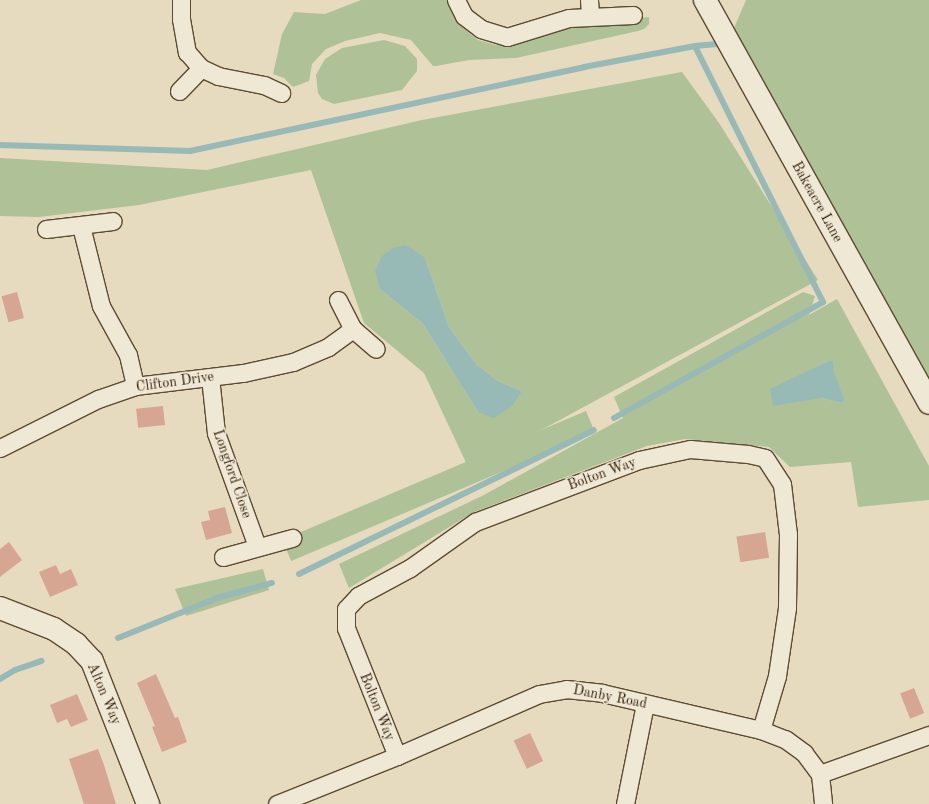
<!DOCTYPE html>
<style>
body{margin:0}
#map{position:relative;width:929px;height:804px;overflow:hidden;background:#e6dbbe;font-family:"Old Standard TT",serif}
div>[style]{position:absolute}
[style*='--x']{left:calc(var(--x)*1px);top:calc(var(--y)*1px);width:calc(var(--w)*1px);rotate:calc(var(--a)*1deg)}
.green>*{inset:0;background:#afc196;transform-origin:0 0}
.water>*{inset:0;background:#97bab7}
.stream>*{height:6px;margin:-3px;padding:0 3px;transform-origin:3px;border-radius:3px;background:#97bab7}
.building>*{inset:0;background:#d7a693;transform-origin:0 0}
.roads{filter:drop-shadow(1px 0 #5d4a32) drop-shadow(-1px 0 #5d4a32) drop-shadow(0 1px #5d4a32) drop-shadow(0 -1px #5d4a32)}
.street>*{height:17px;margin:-8.5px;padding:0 8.5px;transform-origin:8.5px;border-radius:8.5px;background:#efe8d5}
.secondary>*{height:22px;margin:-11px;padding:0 11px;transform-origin:11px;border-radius:11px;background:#efe8d5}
span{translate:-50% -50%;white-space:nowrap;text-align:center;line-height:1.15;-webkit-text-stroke:3px #efe8d5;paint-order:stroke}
.street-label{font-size:14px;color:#2f1904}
</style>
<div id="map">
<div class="green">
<div style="clip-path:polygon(361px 0,447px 0,450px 9px,468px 32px,478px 40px,496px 45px,519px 44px,553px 32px,594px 23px,649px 17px,649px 24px,644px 29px,638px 31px,516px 58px,469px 60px,436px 66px,433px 66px,411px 40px,380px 33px,345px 41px,326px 49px,312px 64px,309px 81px,293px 87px,284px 78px,273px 74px,282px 34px,294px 12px,325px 14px)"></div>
<div style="clip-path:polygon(746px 0,929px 0,929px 406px,734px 28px)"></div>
<div style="clip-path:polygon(384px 40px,405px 46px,417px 59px,417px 71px,402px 90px,334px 104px,322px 99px,318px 93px,316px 75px,325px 59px,342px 48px)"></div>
<div style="clip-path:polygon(evenodd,682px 72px,719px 123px,818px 280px,469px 469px,424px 373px,364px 323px,311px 170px,139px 205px,39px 217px,0 216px,0 158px,207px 170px,422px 120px,682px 72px,425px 258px,449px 327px,477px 365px,498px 381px,522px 391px,478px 412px,423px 324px,380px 289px,425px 258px)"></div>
<div style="clip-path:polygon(evenodd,803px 292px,815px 296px,809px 315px,793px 324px,837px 299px,929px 466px,929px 500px,858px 507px,851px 462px,790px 467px,769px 447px,685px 439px,647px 446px,474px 512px,349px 588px,339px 564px,484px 495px,623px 418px,614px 397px,803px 292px,828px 361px,845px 400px,842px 403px,821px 398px,812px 369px,828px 361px)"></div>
<div style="left:586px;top:411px;width:23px;height:330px;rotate:67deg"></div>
<div style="clip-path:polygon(263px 569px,269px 590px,186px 616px,175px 589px)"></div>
</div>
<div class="water">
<div style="clip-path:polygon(406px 245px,425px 258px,449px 327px,477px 365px,498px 381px,522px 391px,512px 406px,494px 418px,478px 412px,423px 324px,380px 289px,375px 271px,382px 256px,393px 248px)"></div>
<div style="clip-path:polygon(828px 361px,833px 361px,834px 373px,845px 400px,842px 403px,821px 398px,773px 406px,770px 389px)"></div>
</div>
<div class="stream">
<div style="--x:0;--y:145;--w:190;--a:1.8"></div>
<div style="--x:190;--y:151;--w:403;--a:-12"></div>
<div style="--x:584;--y:67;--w:113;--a:-10.7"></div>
<div style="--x:695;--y:46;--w:22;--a:-5"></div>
<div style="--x:614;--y:418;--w:239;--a:-29"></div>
<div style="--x:823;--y:302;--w:286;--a:-116.6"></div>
<div style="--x:299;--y:574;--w:328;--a:-26"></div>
<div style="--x:118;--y:638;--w:107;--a:-22"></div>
<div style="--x:217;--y:598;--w:57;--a:-15.3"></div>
<div style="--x:0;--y:679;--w:17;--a:-31"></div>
<div style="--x:15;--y:670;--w:28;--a:-19"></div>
</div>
<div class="building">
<div style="left:17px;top:292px;width:27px;height:16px;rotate:75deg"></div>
<div style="left:163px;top:406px;width:19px;height:27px;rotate:84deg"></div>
<div style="clip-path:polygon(225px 507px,232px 533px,206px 540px,201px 522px,210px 520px,208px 511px)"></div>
<div style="left:765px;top:532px;width:26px;height:29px;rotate:81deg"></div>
<div style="clip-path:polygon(9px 542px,22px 560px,0 577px,0 549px)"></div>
<div style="clip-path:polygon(56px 565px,60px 574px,71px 569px,78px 585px,50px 597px,39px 572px)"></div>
<div style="clip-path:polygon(156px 674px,175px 718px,178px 717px,187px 742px,162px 752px,152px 727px,155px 726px,137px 683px)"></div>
<div style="left:914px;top:688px;width:27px;height:15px;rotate:68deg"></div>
<div style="clip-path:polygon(77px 694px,88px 720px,71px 727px,67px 719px,57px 723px,50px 705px)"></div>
<div style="left:530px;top:733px;width:31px;height:18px;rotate:65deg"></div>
<div style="clip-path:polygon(98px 749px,104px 765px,116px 804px,84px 804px,69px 759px)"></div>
</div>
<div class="roads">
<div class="street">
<div style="--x:181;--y:0;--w:19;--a:90"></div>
<div style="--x:181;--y:19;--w:34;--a:80"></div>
<div style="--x:187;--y:52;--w:21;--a:49"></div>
<div style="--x:201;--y:68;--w:19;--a:25"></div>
<div style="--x:218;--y:76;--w:47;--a:11.1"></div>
<div style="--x:264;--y:85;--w:19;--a:25"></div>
<div style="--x:456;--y:0;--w:18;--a:63"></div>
<div style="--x:464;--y:16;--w:21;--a:37"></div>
<div style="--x:481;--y:29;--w:27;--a:17"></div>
<div style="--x:507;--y:37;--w:65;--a:-17"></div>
<div style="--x:569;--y:18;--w:64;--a:-2.7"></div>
<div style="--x:589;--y:0;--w:16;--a:86"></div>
<div style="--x:179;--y:91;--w:32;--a:-46"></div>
<div style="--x:81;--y:226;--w:82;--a:76"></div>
<div style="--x:101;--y:306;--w:56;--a:61.1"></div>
<div style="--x:128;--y:355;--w:32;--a:77"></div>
<div style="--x:46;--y:229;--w:67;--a:-6.8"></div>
<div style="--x:338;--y:300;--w:33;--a:63"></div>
<div style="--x:353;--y:329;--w:30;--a:41"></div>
<div style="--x:210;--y:377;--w:56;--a:83.9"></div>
<div style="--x:216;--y:433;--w:120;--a:70.1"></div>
<div style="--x:0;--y:448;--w:110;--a:-26.6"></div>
<div style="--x:98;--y:399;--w:39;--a:-19"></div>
<div style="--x:135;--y:386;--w:109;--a:-6.9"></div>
<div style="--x:243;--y:373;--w:51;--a:-12.4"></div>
<div style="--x:293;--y:362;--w:38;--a:-23"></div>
<div style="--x:328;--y:347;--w:31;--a:-36"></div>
<div style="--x:223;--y:557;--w:72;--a:-15.4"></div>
<div style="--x:397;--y:756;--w:138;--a:-111.7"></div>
<div style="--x:346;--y:628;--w:19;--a:-90"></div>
<div style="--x:346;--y:609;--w:18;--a:-47"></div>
<div style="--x:358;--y:596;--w:59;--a:-28.3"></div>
<div style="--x:410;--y:568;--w:80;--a:-35.3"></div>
<div style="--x:475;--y:522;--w:175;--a:-20.7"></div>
<div style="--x:639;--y:460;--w:52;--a:-12.2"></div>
<div style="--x:690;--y:449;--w:58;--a:4.9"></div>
<div style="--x:748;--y:454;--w:17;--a:13"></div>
<div style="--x:765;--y:458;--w:31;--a:57"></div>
<div style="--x:782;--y:484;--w:50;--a:83.2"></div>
<div style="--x:788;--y:534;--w:74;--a:90.8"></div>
<div style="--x:787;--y:608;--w:69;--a:98.4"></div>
<div style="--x:777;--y:676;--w:56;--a:106.5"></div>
<div style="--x:820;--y:774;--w:116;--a:-19.7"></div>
<div style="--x:277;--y:804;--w:129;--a:-21.8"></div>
<div style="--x:397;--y:756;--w:155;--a:-23.6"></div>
<div style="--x:539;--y:694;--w:27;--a:-10"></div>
<div style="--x:566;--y:689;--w:36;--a:6"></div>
<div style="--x:602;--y:693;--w:163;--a:13.1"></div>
<div style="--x:761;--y:730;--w:26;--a:21"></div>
<div style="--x:785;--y:739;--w:24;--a:36"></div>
<div style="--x:804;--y:753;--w:26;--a:53"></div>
<div style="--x:820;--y:774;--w:30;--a:84"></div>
<div style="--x:625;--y:804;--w:102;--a:-78.7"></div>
</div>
<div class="secondary">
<div style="--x:705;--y:0;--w:461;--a:60.9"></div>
<div style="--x:0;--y:608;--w:58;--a:21.3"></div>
<div style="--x:54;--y:629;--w:27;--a:34"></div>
<div style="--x:76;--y:644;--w:23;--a:47"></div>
<div style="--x:92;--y:661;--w:154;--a:68.6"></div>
</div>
</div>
<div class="street-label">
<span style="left:817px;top:202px;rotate:61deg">Bakeacre Lane</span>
<span style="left:175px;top:382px;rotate:-8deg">Clifton Drive</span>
<span style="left:232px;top:474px;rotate:71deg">Longford Close</span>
<span style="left:602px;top:474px;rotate:-20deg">Bolton Way</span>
<span style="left:104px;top:694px;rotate:67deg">Alton Way</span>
<span style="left:610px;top:697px;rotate:11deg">Danby Road</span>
<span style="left:377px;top:707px;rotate:68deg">Bolton Way</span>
</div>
</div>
